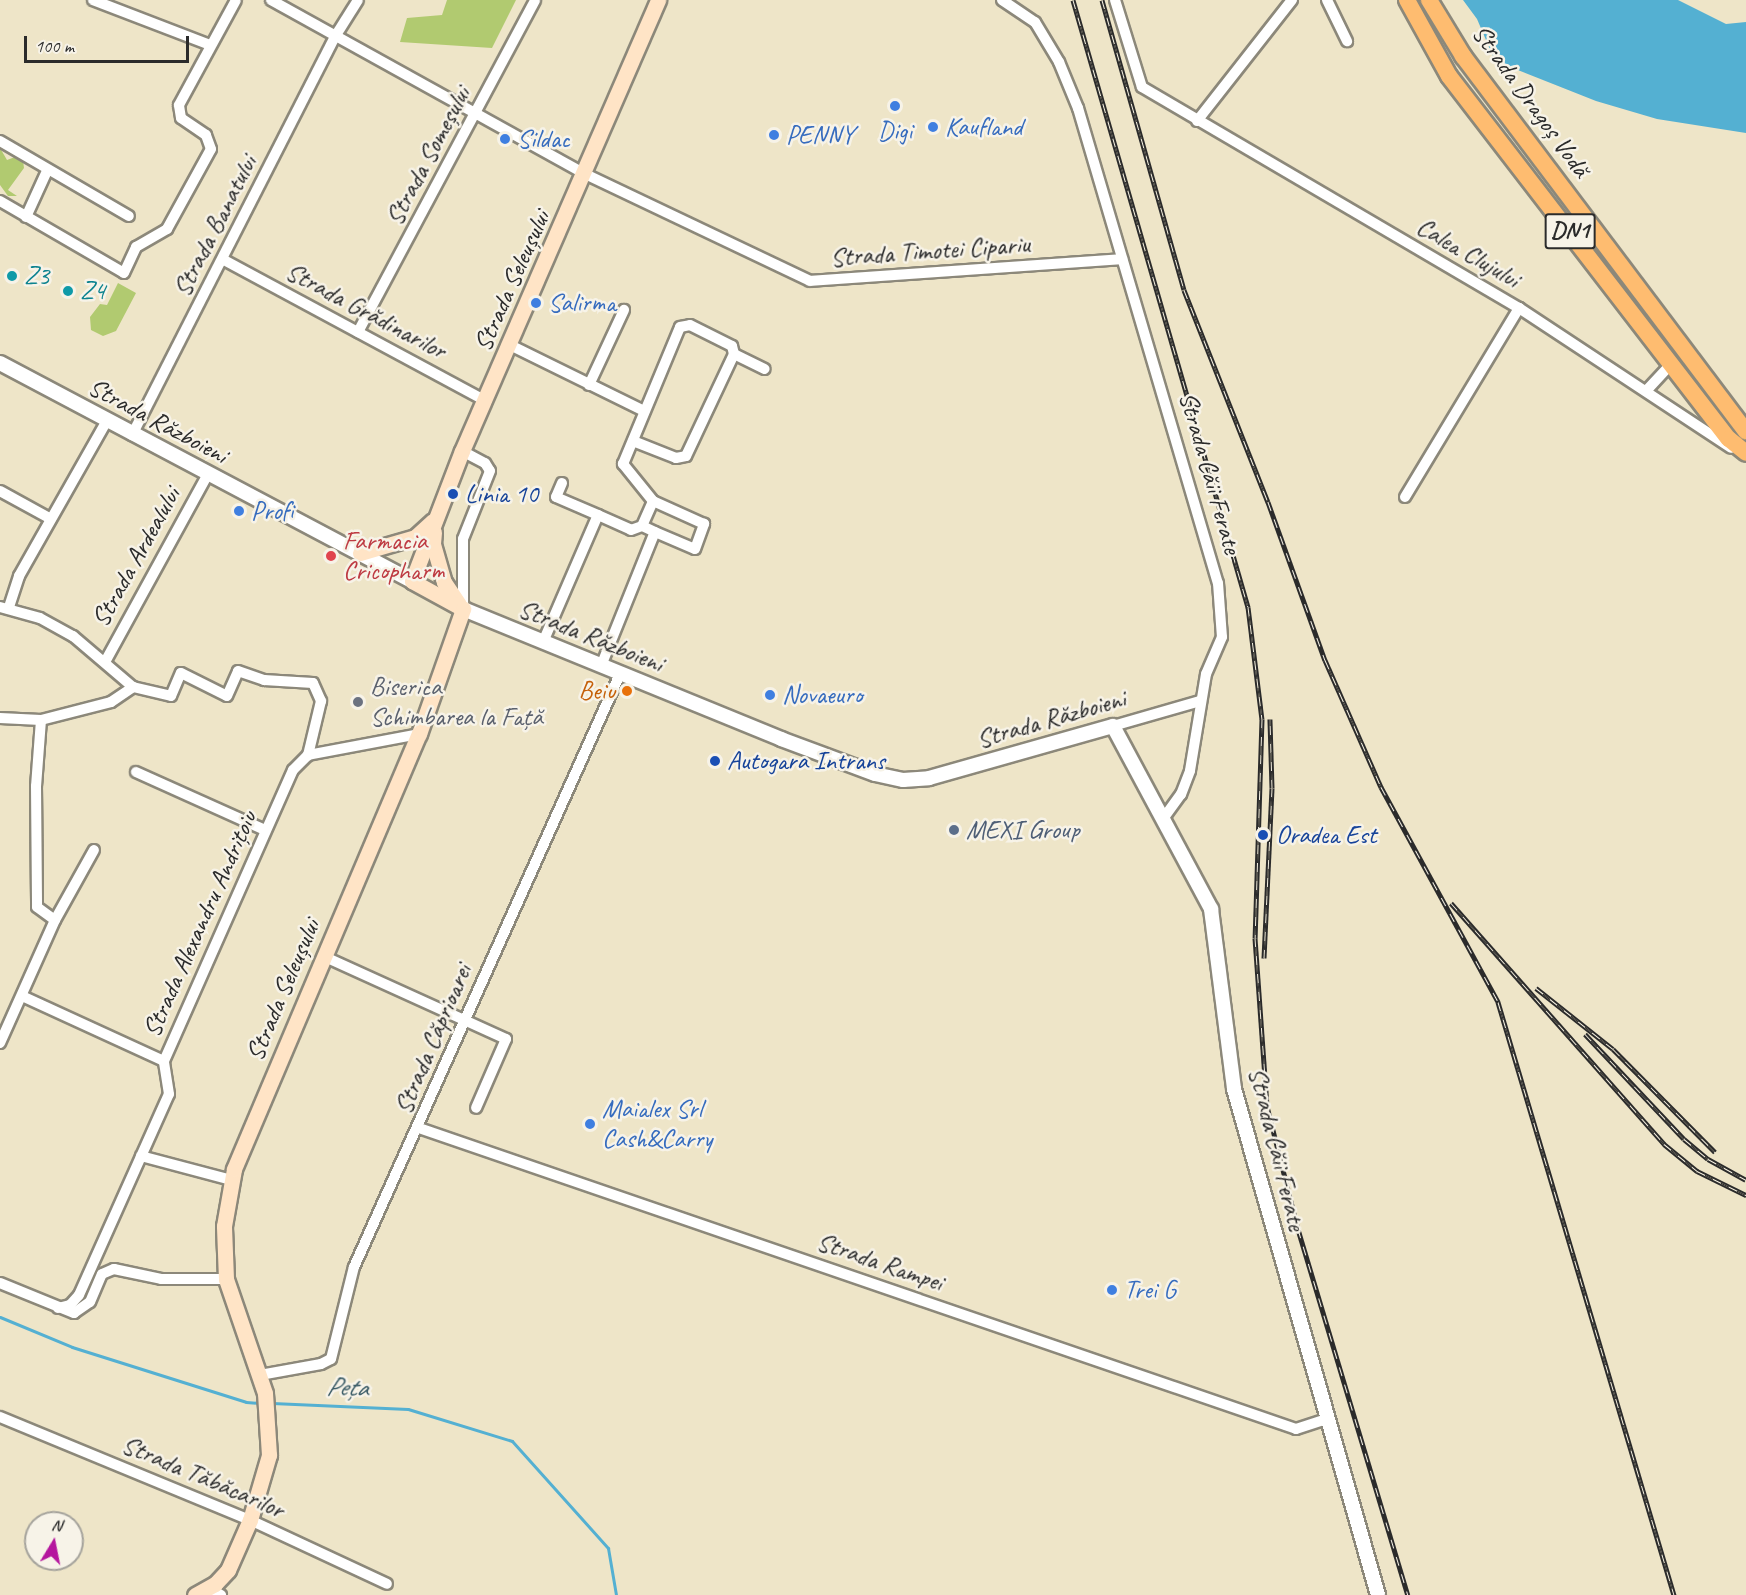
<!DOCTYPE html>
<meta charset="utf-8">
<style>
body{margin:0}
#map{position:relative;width:1746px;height:1595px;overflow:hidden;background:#eee5c8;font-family:Caveat,sans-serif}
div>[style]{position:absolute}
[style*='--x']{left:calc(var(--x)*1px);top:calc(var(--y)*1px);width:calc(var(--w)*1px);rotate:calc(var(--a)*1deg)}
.green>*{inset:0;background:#b1ca70}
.water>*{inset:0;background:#54b0d2}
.stream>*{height:3px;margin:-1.5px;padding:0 1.5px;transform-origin:1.5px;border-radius:1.5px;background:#54b0d2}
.roads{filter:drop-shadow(2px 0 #8c887a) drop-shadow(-2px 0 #8c887a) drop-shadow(0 2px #8c887a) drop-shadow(0 -2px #8c887a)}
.minor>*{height:10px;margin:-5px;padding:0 5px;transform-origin:5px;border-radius:5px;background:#fff}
.tertiary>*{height:14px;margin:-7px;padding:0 7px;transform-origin:7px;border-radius:7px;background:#fff}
.secondary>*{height:15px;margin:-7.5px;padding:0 7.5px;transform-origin:7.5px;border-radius:7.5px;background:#ffe4c6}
.primary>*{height:16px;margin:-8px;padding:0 8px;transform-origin:8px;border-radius:8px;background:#febc70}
.rail>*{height:5px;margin-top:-2.5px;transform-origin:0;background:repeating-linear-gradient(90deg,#f7f3e8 0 9px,#2b2b2b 0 18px);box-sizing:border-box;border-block:2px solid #2b2b2b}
.dots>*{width:16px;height:16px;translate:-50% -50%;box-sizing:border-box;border:3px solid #f7f3e8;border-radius:50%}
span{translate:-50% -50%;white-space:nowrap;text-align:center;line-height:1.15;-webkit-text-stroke:5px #f7f3e8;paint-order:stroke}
.shield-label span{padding:2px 4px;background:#f7f3e8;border:2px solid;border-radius:4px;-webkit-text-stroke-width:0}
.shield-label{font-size:24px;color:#2b2b2b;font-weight:700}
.street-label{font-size:26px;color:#2b2b2b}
.shop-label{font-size:26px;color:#366cbe}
.left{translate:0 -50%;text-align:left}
.culture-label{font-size:26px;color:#0d838f}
.transit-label{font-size:26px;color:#164399}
.health-label{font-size:26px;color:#be3a42}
.worship-label{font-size:26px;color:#5b616d}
.food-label{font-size:26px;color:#c56008}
.right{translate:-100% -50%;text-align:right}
.service-label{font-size:26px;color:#4e5e75}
.water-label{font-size:27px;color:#395a65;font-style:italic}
.north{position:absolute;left:24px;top:1511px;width:60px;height:60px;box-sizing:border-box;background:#f7f3e8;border:2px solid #a5a39c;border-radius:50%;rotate:10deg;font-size:16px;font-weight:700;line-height:24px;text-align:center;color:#2b2b2b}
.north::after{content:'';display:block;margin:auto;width:21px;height:27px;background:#b5179e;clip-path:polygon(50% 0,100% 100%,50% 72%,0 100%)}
.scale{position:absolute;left:24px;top:36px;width:165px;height:27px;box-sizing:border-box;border:3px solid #2b2b2b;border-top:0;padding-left:8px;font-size:18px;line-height:21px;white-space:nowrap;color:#2b2b2b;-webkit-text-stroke:4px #f7f3e8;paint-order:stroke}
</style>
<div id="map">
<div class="green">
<div style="clip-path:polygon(447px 0,516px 0,492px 48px,400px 42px,407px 18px,442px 15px)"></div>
<div style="clip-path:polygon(0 148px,7px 160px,15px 157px,23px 160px,24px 168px,8px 190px,17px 196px,8px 196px,0 185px)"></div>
<div style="clip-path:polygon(118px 283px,136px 293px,116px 331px,103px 336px,91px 330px,90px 317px,100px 304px,107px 305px)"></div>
</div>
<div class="water">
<div style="clip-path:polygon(1463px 0,1678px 0,1726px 24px,1746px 22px,1746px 133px,1657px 119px,1596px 101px,1495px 61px,1477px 19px)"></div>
</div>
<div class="stream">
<div style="--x:0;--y:1317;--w:78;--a:22.6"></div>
<div style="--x:72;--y:1347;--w:182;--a:17.5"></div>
<div style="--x:246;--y:1402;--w:13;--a:4"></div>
<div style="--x:272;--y:1403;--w:136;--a:2.5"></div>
<div style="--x:408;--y:1409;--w:109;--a:17.1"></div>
<div style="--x:512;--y:1441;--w:144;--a:48.1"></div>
<div style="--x:608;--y:1548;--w:48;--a:80.3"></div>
</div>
<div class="roads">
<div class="minor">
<div style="--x:93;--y:0;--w:125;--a:21"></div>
<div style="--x:271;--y:0;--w:359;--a:29"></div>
<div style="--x:585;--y:174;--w:249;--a:25.4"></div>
<div style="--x:810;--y:281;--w:313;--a:-4"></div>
<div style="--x:1002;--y:0;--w:40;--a:34"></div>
<div style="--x:1035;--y:22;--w:47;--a:59"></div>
<div style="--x:1059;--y:62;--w:50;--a:67.6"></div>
<div style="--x:1078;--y:108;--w:495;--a:73.6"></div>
<div style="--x:1218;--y:583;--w:54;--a:85.8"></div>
<div style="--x:1222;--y:637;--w:40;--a:113.4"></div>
<div style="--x:1206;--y:674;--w:98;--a:99.4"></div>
<div style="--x:1190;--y:771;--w:25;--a:111"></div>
<div style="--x:1181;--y:794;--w:29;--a:126"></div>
<div style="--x:1115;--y:0;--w:91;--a:72.8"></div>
<div style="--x:1142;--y:87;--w:437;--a:30.4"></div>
<div style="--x:1519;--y:308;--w:254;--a:33.4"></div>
<div style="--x:1327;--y:0;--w:46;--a:64"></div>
<div style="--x:1197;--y:121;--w:154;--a:-51.9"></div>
<div style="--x:0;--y:141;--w:149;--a:30.2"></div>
<div style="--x:0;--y:201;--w:143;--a:30.1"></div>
<div style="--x:124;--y:273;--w:29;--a:-65"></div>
<div style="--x:136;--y:247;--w:36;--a:-30"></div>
<div style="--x:167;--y:229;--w:91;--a:-61.2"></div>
<div style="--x:211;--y:149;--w:15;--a:-110"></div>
<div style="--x:206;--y:135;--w:30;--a:-146"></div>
<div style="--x:181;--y:118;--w:13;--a:-99"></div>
<div style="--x:179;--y:105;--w:119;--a:-61.5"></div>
<div style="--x:26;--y:217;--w:51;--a:-65.5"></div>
<div style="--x:224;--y:260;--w:298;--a:28.3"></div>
<div style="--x:358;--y:332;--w:376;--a:-61.9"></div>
<div style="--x:510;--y:345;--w:149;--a:26.2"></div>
<div style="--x:589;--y:385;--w:83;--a:-65"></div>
<div style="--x:1646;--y:391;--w:38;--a:-47"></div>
<div style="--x:132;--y:435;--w:449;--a:-63"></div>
<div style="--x:336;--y:35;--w:41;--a:-57.8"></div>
<div style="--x:633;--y:441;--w:46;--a:21.6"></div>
<div style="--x:676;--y:458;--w:10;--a:-11"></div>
<div style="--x:686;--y:456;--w:113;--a:-64.8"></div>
<div style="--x:462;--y:451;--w:26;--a:28"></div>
<div style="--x:485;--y:463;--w:9;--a:58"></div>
<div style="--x:490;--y:471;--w:73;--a:111.7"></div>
<div style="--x:463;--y:539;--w:69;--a:90"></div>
<div style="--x:562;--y:483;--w:15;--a:113"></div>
<div style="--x:556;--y:497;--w:46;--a:23.2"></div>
<div style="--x:0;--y:491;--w:58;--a:28.8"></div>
<div style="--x:1405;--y:497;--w:221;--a:-58.9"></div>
<div style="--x:655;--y:532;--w:43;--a:23"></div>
<div style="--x:695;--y:549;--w:27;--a:-70"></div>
<div style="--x:704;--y:524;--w:56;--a:-155.7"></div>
<div style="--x:653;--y:501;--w:48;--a:-129"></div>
<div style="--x:623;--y:464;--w:148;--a:-67.4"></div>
<div style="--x:680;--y:327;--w:10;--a:-11"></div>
<div style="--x:690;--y:325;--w:47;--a:26.6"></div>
<div style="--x:732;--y:346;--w:8;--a:76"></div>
<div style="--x:734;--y:354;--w:34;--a:26"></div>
<div style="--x:0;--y:607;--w:41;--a:15.4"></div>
<div style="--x:40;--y:618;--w:38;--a:29"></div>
<div style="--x:73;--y:636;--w:79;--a:40.4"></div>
<div style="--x:133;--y:687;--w:39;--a:13"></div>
<div style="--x:171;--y:696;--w:25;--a:-67"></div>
<div style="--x:181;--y:673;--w:51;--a:26.6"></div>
<div style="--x:227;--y:696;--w:27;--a:-66"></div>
<div style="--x:238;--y:671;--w:28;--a:19"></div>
<div style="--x:264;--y:680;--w:49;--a:3.5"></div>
<div style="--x:313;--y:683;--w:20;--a:66"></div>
<div style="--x:321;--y:701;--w:56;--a:103.5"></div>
<div style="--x:9;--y:607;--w:33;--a:-72"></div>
<div style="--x:19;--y:576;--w:177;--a:-60.5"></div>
<div style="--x:543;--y:642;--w:138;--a:-66.6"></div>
<div style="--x:598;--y:515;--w:36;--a:24"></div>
<div style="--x:631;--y:530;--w:12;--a:-20"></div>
<div style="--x:105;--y:662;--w:214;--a:-61.3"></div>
<div style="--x:601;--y:666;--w:144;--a:-68.1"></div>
<div style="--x:655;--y:532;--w:14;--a:-155"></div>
<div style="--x:642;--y:526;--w:27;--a:-66"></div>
<div style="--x:0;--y:718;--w:41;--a:2.8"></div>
<div style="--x:41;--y:720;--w:72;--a:-14.4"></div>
<div style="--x:111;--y:702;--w:27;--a:-34"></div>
<div style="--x:41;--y:720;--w:66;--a:94.3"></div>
<div style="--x:36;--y:786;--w:121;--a:89.5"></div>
<div style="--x:37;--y:907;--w:22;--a:36"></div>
<div style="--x:1113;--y:726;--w:91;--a:-16"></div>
<div style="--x:136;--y:772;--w:141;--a:24.2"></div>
<div style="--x:323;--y:956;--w:201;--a:24.4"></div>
<div style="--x:506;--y:1039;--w:75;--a:113.5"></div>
<div style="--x:22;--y:996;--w:156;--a:24.6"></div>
<div style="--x:0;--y:1043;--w:135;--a:-65.9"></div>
<div style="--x:55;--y:920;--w:80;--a:-60.9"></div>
<div style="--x:419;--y:1128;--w:927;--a:18.94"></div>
<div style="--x:1296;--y:1429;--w:33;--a:-18"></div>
<div style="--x:141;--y:1156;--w:93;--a:14.9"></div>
<div style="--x:0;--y:1283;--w:80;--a:22.1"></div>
<div style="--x:74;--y:1313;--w:19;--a:-35"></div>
<div style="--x:90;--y:1302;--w:30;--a:-67"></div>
<div style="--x:102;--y:1274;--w:13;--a:-23"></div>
<div style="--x:114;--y:1269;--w:48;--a:12"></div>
<div style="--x:161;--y:1279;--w:65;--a:0"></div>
<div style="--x:58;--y:1308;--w:12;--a:-14"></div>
<div style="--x:70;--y:1305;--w:13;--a:-48"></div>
<div style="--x:79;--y:1295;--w:220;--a:-65.9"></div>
<div style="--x:169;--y:1094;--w:33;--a:-99"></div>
<div style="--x:164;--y:1061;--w:318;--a:-66.1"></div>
<div style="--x:293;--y:770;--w:21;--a:-45"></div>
<div style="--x:308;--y:755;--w:113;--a:-10.7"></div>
<div style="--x:260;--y:1375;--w:62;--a:-10.2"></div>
<div style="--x:321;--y:1364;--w:11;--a:-27"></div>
<div style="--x:331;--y:1359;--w:95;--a:-76"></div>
<div style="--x:354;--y:1267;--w:650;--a:-65.84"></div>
<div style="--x:0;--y:1417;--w:270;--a:22.4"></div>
<div style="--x:250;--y:1520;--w:151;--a:25"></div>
<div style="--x:209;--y:1588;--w:14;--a:30"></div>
</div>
<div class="tertiary">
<div style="--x:0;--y:363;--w:466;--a:27.9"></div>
<div style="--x:463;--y:609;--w:344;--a:22.2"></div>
<div style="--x:781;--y:739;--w:100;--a:20.4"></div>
<div style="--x:875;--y:774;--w:29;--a:12"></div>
<div style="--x:903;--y:780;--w:26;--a:-4"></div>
<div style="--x:929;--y:778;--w:191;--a:-15.8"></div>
<div style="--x:1113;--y:726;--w:208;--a:61.8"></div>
<div style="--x:1211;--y:909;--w:181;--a:82.7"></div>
<div style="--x:1234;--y:1089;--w:526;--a:74.11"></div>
</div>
<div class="secondary">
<div style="--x:434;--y:532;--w:12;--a:95"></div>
<div style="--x:433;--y:544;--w:40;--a:74"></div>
<div style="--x:444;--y:582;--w:27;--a:56"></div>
<div style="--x:360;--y:553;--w:57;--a:-16.2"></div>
<div style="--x:415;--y:537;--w:24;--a:-42"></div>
<div style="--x:463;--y:609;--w:58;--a:-151.2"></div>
<div style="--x:412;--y:581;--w:139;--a:-69"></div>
<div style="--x:462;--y:451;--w:492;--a:-66.5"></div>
<div style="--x:195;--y:1595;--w:23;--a:-29"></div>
<div style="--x:215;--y:1584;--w:19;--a:-47"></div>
<div style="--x:228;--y:1570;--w:55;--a:-66.3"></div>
<div style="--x:250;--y:1520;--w:68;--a:-73.7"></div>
<div style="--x:269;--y:1455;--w:62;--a:-93.7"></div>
<div style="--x:265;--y:1393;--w:120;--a:-108.9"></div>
<div style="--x:226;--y:1279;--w:53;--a:-92.2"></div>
<div style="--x:224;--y:1226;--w:58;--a:-80"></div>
<div style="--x:234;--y:1169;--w:473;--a:-67"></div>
<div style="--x:419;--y:734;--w:133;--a:-70.6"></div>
</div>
<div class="primary">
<div style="--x:1407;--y:0;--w:87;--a:61.1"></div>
<div style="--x:1449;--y:76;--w:458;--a:52.4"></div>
<div style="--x:1729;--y:439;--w:22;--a:39"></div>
<div style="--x:1429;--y:0;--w:66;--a:58.7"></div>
<div style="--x:1463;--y:56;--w:470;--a:53"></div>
</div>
</div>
<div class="rail">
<div style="--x:1073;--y:0;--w:632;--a:73.92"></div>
<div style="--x:1248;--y:607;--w:113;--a:82.9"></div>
<div style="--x:1262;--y:719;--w:219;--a:91.8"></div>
<div style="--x:1255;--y:938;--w:168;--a:85.9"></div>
<div style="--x:1267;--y:1106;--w:127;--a:75.9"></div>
<div style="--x:1298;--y:1229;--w:382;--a:73.3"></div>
<div style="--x:1102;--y:0;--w:301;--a:74.2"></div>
<div style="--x:1184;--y:290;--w:228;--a:68.4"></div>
<div style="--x:1268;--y:502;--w:168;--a:70.2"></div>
<div style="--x:1325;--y:660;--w:139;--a:66.2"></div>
<div style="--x:1381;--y:787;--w:245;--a:61.4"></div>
<div style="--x:1498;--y:1002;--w:619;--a:73.47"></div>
<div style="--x:1451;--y:903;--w:322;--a:48.5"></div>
<div style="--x:1664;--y:1144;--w:43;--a:39.3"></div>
<div style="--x:1697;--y:1171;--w:55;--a:26.1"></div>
<div style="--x:1264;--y:958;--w:170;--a:-87.3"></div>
<div style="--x:1272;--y:788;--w:69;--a:-91.7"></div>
<div style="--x:1536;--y:988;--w:98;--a:38.4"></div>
<div style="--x:1613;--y:1049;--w:145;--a:45.3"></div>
<div style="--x:1585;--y:1034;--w:144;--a:46.7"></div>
<div style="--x:1684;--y:1139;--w:31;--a:40"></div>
<div style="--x:1708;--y:1159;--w:43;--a:28.9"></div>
</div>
<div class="dots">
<div style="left:895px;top:106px;background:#3f7fe0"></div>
<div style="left:933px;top:127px;background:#3f7fe0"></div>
<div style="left:774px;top:135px;background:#3f7fe0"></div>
<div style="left:505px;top:139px;background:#3f7fe0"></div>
<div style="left:12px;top:276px;background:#0f9aa8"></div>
<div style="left:68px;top:291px;background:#0f9aa8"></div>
<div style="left:536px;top:303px;background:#3f7fe0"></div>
<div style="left:453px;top:494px;background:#1a4fb4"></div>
<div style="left:239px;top:511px;background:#3f7fe0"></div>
<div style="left:331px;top:556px;background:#e0444e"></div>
<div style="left:627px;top:691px;background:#e8710a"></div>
<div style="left:770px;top:695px;background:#3f7fe0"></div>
<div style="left:358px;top:702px;background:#6b7280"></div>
<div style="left:715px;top:761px;background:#1a4fb4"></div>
<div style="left:954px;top:830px;background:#5c6f8a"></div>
<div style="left:1263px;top:835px;background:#1a4fb4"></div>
<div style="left:590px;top:1124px;background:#3f7fe0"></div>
<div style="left:1112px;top:1290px;background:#3f7fe0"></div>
</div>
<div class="shield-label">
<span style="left:1570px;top:231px">DN1</span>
</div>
<div class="street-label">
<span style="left:1531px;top:101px;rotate:54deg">Strada Dragoș Vodă</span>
<span style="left:428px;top:156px;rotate:-62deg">Strada Someșului</span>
<span style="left:215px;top:226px;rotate:-63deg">Strada Banatului</span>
<span style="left:930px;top:251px;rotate:-4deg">Strada Timotei Cipariu</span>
<span style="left:1468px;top:253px;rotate:30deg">Calea Clujului</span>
<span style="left:512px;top:281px;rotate:-66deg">Strada Seleușului</span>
<span style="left:366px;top:311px;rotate:28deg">Strada Grădinarilor</span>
<span style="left:158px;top:421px;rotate:28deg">Strada Războieni</span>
<span style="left:1210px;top:473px;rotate:74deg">Strada Căii Ferate</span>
<span style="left:136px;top:557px;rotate:-61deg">Strada Ardealului</span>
<span style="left:591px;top:636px;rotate:22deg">Strada Războieni</span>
<span style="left:1051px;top:719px;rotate:-16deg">Strada Războieni</span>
<span style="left:200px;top:924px;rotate:-66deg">Strada Alexandru Andrițoiu</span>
<span style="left:283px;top:990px;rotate:-67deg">Strada Seleușului</span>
<span style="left:433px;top:1039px;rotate:-67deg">Strada Căprioarei</span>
<span style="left:1277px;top:1149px;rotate:76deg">Strada Căii Ferate</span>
<span style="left:880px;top:1262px;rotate:19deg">Strada Rampei</span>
<span style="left:203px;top:1477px;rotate:23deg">Strada Tăbăcarilor</span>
</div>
<div class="shop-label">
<span class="left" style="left:945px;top:127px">Kaufland</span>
<span style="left:895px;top:131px">Digi</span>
<span class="left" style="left:786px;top:135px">PENNY</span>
<span class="left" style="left:517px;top:139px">Sildac</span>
<span class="left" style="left:548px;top:303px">Salirma</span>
<span class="left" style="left:251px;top:511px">Profi</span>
<span class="left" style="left:782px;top:695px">Novaeuro</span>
<span class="left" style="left:602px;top:1124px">Maialex Srl<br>Cash&amp;Carry</span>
<span class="left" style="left:1124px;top:1290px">Trei G</span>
</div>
<div class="culture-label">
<span class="left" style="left:24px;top:276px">Z3</span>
<span class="left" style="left:80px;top:291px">Z4</span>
</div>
<div class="transit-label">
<span class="left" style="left:465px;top:494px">Linia 10</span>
<span class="left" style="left:727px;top:761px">Autogara Intrans</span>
<span class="left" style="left:1276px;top:835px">Oradea Est</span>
</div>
<div class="health-label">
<span class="left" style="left:343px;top:556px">Farmacia<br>Cricopharm</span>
</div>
<div class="worship-label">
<span class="left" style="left:370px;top:702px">Biserica<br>Schimbarea la Față</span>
</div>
<div class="food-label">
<span class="right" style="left:615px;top:691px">Beiu</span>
</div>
<div class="service-label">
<span class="left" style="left:966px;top:830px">MEXI Group</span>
</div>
<div class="water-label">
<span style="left:347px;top:1387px;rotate:2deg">Peța</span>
</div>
<div class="north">N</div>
<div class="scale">100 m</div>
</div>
